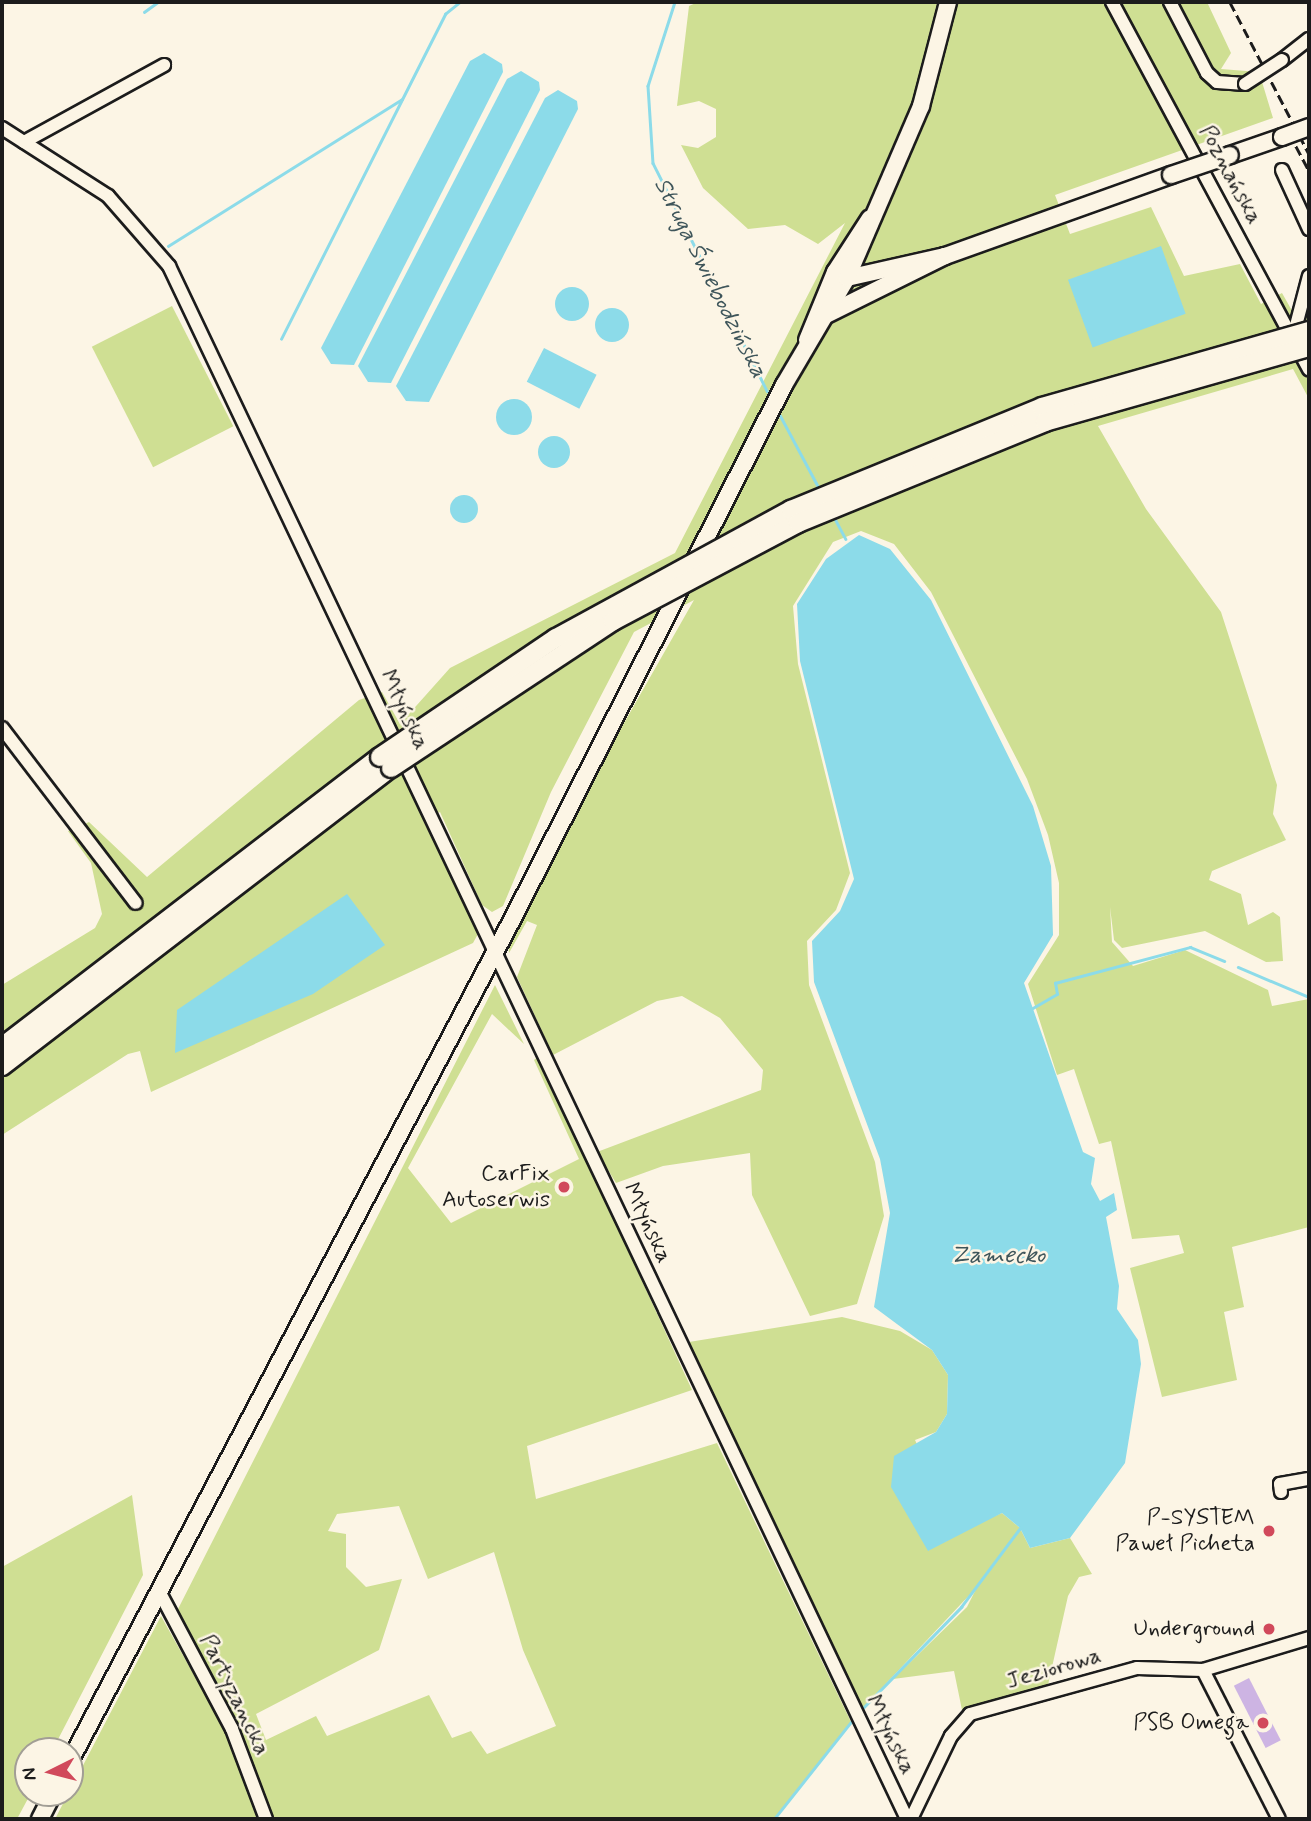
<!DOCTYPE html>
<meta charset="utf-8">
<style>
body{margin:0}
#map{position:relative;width:1311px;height:1821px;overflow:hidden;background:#fcf5e5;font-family:Mynerve,sans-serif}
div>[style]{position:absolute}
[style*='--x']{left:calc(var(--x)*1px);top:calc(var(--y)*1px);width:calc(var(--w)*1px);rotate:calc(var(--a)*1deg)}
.green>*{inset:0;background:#cfdf93;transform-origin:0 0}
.water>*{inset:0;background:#8cdbe9;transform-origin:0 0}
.round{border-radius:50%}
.stream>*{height:2.5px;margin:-1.25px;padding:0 1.25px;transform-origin:1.25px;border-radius:1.25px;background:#8cdbe9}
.building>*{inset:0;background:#cdb4e3;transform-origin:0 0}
.roads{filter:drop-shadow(2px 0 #1c1c1c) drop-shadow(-2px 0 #1c1c1c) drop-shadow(0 2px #1c1c1c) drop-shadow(0 -2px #1c1c1c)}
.minor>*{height:12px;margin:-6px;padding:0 6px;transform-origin:6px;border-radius:6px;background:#fcf5e5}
.major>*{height:16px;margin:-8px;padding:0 8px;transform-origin:8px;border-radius:8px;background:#fcf5e5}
.highway>*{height:18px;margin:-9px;padding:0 9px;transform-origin:9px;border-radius:9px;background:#fcf5e5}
.rail>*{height:2.5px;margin-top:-1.25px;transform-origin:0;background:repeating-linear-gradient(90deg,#1c1c1c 0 10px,transparent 0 15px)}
.bridges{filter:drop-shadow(2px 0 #1c1c1c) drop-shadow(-2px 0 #1c1c1c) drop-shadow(0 2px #1c1c1c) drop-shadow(0 -2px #1c1c1c)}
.minor-bridge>*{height:12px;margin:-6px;padding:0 6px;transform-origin:6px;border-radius:6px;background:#fcf5e5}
.major-bridge>*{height:16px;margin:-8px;padding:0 8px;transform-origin:8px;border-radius:8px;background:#fcf5e5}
.highway-bridge>*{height:18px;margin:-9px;padding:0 9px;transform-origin:9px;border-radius:9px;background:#fcf5e5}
.dots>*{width:19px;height:19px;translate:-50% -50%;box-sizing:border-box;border:4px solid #fcf5e5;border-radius:50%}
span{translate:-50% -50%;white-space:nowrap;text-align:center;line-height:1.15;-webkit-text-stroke:5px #fcf5e5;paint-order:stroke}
.street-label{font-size:23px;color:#1c1c1c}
.poi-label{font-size:23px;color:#1c1c1c}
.right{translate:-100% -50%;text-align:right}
.water-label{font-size:24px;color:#3e555a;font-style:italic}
.frame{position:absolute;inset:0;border:4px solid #1c1c1c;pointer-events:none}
.north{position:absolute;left:14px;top:1737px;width:70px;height:70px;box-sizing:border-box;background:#fcf5e5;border:2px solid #a29e95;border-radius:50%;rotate:264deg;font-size:19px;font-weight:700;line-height:28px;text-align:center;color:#1c1c1c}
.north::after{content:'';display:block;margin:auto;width:24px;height:32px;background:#d1495b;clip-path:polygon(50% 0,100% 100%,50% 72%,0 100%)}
</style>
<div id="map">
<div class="green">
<div style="clip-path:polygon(698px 2px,1207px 2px,1231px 53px,1221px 69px,1259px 72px,1273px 118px,1055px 195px,1070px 234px,1151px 207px,1184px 276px,1240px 264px,1261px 304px,1282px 293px,1295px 316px,1309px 312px,1309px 399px,1293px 369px,1098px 426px,1146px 509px,1221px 612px,1277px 785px,1273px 814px,1286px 840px,1212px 871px,1209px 880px,1241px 894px,1248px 925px,1273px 912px,1280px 917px,1283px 961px,1266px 962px,1205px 931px,1122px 948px,1114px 940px,1110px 907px,1112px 942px,1133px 966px,1185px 950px,1268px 990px,1272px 1006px,1309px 999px,1309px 1227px,1232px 1247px,1244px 1307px,1224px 1312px,1237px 1380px,1162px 1397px,1130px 1268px,1184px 1253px,1179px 1235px,1132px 1239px,1111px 1141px,1099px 1144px,1074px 1069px,1057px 1075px,1028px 984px,1059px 935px,1059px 883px,1048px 835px,1027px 779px,931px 592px,894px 544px,861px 531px,833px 542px,793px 606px,798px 664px,850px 873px,836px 910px,807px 941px,809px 985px,875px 1162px,884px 1216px,857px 1304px,810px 1316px,752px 1195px,750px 1153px,663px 1166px,616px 1183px,597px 1152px,761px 1090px,763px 1070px,720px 1018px,682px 996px,657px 1001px,553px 1055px,517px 977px,537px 925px,527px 921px,509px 953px,508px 942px,582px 797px,694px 600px,634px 632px,551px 792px,503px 906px,492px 912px,482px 905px,440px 812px,423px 820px,479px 932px,473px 943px,151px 1092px,140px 1051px,128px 1054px,2px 1135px,2px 985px,95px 928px,102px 914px,91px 863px,68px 831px,89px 822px,147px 877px,359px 700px,382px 692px,400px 724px,450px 668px,675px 553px,845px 223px,818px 244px,785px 225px,748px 229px,703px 188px,681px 145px,698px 148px,716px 137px,716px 109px,699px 101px,677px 106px,689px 6px)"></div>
<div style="left:172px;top:306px;width:135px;height:90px;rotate:63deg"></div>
<div style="clip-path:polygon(evenodd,495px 985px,524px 1044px,492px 1014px,408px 1168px,451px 1223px,579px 1159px,534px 1060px,539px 1056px,692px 1390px,527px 1446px,536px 1499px,717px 1443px,851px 1722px,774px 1819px,55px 1819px,161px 1616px,223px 1727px,237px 1722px,177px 1611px,495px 985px,399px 1506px,428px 1579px,494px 1552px,523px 1650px,556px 1726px,487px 1754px,471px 1731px,452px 1738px,429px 1695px,327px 1736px,316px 1716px,266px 1740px,256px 1714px,379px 1650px,402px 1579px,366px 1587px,346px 1567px,346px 1534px,328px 1531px,337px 1514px,399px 1506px)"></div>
<div style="clip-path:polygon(842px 1317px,900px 1331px,932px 1350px,948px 1375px,947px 1414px,936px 1432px,915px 1440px,958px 1531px,1002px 1513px,1020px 1528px,1030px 1548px,1070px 1538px,1092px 1574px,1079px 1577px,1068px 1596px,1048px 1685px,962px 1710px,954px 1671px,893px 1679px,967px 1607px,977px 1587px,863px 1708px,689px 1342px)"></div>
<div style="clip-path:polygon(132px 1495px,143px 1575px,52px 1751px,28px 1751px,31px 1793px,17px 1819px,2px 1819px,2px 1567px)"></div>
</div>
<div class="water">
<div style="clip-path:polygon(484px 53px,502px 64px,503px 72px,354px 365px,331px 364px,321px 348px,470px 61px)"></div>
<div style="clip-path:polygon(521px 71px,539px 82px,540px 90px,391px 383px,368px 382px,358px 366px,507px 79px)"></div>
<div style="clip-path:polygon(558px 90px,577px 101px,578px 109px,429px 402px,406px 401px,396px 386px,545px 98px)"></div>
<div style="left:1161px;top:246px;width:72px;height:99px;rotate:70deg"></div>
<div class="round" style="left:555px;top:287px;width:34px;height:34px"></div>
<div class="round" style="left:595px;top:308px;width:34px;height:34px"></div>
<div style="left:544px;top:348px;width:59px;height:38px;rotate:27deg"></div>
<div class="round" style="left:496px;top:399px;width:36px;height:36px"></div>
<div class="round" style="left:538px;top:436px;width:32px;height:32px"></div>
<div class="round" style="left:450px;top:495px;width:28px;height:28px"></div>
<div style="clip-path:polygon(859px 535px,890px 549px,931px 600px,1033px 806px,1051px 866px,1053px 935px,1024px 983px,1083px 1152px,1095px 1158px,1091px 1184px,1100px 1201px,1114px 1193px,1117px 1210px,1106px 1217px,1119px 1286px,1117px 1309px,1138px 1340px,1141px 1364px,1125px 1463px,1070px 1538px,1030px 1548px,1020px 1528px,1002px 1513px,928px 1551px,891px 1487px,894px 1456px,936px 1432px,947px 1414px,948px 1375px,932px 1350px,874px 1307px,890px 1213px,880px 1159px,814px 982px,812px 941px,840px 911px,854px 879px,800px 661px,797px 604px,826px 559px)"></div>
<div style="clip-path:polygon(347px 894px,385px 945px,313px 994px,175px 1053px,177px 1010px)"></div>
</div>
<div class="stream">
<div style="--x:675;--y:2;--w:88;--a:107.8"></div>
<div style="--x:648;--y:86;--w:77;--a:86.3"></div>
<div style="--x:653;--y:163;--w:255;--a:63.4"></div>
<div style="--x:144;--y:12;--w:17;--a:-36"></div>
<div style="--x:168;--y:246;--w:276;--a:-32.1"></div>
<div style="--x:281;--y:339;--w:364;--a:-63.2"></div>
<div style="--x:445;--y:14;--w:19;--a:-39"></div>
<div style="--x:780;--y:415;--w:85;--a:61.9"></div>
<div style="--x:833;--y:515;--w:27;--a:62"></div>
<div style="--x:1238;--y:967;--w:77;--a:22.9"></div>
<div style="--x:1031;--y:1009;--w:30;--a:-30"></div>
<div style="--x:1057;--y:994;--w:11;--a:-100"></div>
<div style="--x:1055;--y:983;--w:140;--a:-14.9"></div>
<div style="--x:1190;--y:947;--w:37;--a:22"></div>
<div style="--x:861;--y:1710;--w:144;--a:-45.8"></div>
<div style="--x:961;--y:1607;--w:99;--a:-53.2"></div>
<div style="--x:774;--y:1819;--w:124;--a:-51.6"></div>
</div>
<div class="building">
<div style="left:1249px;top:1678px;width:70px;height:17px;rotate:63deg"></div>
</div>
<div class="roads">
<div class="minor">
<div style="--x:1112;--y:2;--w:417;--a:61.8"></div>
<div style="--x:1170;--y:2;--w:80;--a:62.5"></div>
<div style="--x:1207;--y:73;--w:13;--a:42"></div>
<div style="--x:1217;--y:82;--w:28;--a:4"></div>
<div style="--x:1282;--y:60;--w:34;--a:-38"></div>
<div style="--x:2;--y:128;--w:126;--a:32.7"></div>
<div style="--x:108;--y:196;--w:93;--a:48.9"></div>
<div style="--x:169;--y:266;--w:1719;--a:64.58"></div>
<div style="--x:24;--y:142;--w:160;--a:-28.8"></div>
<div style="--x:1282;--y:170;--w:65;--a:65.4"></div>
<div style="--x:1293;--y:337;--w:63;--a:-75.3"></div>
<div style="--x:2;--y:728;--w:220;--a:52.6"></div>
<div style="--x:1281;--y:1492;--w:8;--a:-97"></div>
<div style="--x:1280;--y:1484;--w:29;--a:-10"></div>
<div style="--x:159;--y:1591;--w:156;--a:62.1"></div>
<div style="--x:232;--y:1729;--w:96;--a:69.3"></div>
<div style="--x:1203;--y:1670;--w:167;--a:63"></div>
<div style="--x:911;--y:1819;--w:92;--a:-64.3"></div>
<div style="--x:951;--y:1736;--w:29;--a:-49"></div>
<div style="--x:970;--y:1714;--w:173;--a:-15.4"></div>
<div style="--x:1137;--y:1668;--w:66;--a:1.7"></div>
<div style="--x:1203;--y:1670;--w:111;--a:-16.8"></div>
</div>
<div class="major">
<div style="--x:1230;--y:155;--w:55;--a:-19.1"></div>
<div style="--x:847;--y:278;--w:100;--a:-12.7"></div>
<div style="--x:828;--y:314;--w:131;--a:-26.4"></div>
<div style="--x:945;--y:256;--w:240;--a:-19.7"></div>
<div style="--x:807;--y:340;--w:74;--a:-67.6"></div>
<div style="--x:835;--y:272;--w:64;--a:-57.1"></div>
<div style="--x:70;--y:1761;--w:952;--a:-62.28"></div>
<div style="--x:513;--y:918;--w:598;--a:-63.05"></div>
<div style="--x:784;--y:385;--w:124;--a:-59.5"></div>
<div style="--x:847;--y:278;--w:187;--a:-66.7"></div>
<div style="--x:921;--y:106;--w:107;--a:-75.4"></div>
<div style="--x:40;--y:1819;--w:29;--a:-63"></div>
</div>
<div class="highway">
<div style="--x:2;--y:1047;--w:476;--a:-37.5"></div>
<div style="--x:2;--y:1066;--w:490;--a:-37.5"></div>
</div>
</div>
<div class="rail">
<div style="--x:1230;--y:2;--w:171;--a:62.5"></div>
<div style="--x:1296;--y:146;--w:27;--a:62"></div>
</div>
<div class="bridges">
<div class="minor-bridge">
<div style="--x:1245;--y:84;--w:44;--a:-33"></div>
</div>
<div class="major-bridge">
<div style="--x:1282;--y:137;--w:29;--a:-20"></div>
<div style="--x:1171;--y:175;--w:62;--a:-18.7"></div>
</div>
<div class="highway-bridge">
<div style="--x:380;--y:757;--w:212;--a:-34.1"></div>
<div style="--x:556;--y:638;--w:268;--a:-28.6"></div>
<div style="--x:791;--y:510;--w:271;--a:-22.3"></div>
<div style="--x:1042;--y:407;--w:278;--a:-15.9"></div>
<div style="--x:391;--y:768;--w:266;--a:-33.5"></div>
<div style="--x:613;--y:621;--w:209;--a:-27.9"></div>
<div style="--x:798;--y:523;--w:267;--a:-22.2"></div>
<div style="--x:1045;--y:422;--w:274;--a:-15.9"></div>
</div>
</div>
<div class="dots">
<div style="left:564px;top:1187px;background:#d1495b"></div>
<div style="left:1269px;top:1531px;background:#d1495b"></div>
<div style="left:1269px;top:1629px;background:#d1495b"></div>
<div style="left:1263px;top:1723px;background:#d1495b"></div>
</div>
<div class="street-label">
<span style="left:1230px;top:175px;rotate:62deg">Poznańska</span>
<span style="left:404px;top:710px;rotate:65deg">Młyńska</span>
<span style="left:647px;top:1223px;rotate:65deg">Młyńska</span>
<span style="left:1054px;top:1669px;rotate:-16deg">Jeziorowa</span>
<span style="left:234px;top:1695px;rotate:64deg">Partyzancka</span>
<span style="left:890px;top:1735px;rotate:64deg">Młyńska</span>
</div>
<div class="poi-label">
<span class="right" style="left:550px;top:1187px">CarFix<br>Autoserwis</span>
<span class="right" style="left:1255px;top:1531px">P-SYSTEM<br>Paweł Picheta</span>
<span class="right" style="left:1255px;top:1629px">Underground</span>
<span class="right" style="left:1249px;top:1723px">PSB Omega</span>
</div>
<div class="water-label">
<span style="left:710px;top:278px;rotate:63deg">Struga Świebodzińska</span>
<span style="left:998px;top:1256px">Zamecko</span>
</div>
<div class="frame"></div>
<div class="north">N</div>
</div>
